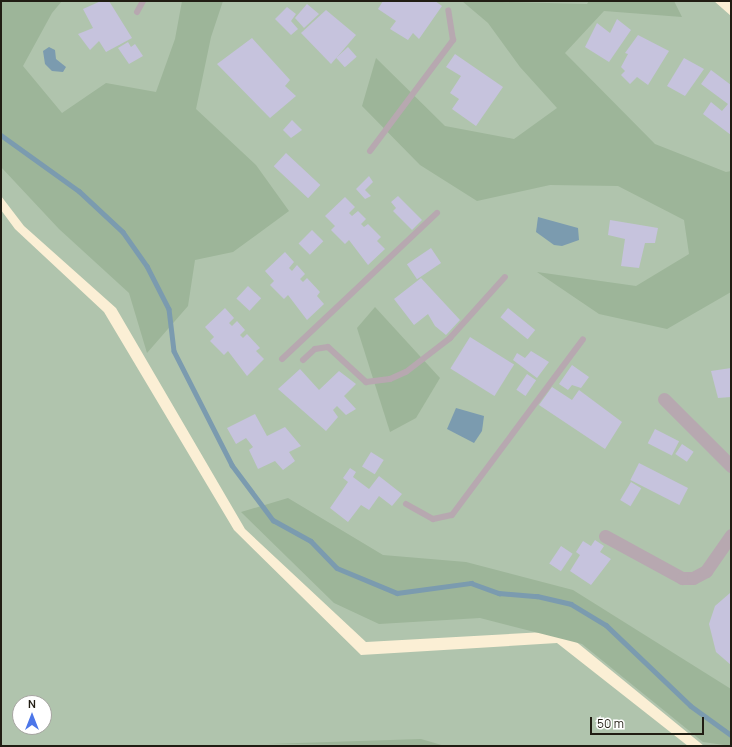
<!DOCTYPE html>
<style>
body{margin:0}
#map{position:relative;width:732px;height:747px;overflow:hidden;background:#fbefd5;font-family:Manrope,sans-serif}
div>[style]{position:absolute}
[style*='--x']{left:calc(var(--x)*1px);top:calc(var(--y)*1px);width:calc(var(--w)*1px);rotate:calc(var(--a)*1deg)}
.green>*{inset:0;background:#b0c4ad}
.forest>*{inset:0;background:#9db599}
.water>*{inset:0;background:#7b9baf}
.stream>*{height:4.5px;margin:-2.25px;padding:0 2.25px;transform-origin:2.25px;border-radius:2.25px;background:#7b9baf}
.building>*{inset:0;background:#c6c3dd;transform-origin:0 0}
.lane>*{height:6px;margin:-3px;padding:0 3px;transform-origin:3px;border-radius:3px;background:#b7a8b0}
.street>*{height:13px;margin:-6.5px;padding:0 6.5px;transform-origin:6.5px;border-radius:6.5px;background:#b7a8b0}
span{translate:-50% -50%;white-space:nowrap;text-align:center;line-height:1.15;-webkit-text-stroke:3px #fff;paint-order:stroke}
.frame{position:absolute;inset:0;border:2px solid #211d13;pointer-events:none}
.north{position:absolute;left:12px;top:695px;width:40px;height:40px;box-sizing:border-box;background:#fff;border:1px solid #a6a5a1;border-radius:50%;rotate:0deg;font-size:11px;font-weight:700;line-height:16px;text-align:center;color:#211d13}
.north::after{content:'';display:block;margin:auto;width:14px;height:18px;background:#4c76e9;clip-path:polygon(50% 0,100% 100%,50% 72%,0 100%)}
.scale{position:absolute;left:590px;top:717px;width:114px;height:18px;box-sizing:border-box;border:2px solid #211d13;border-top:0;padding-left:5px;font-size:12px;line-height:14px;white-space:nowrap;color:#211d13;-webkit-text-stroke:3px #fff;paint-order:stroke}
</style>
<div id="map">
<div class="green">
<div style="clip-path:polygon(1px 1px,714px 1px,731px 16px,731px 746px,704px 746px,563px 631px,366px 642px,245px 529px,116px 308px,24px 226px,1px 196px)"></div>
<div style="clip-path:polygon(evenodd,1px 210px,15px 229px,104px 312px,234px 530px,361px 655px,557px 643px,688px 746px,1px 746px,1px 210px,20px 703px,44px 703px,44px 727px,20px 727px,20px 703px)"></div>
</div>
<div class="forest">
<div style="clip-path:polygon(1px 1px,62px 1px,52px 13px,23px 66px,62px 113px,106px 83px,156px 92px,175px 39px,182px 1px,223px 1px,211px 37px,196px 109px,256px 165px,289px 211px,233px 252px,195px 260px,188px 306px,147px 353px,129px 293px,59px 229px,1px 167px)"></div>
<div style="clip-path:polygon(462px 1px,587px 4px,589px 1px,674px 1px,682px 17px,604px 11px,565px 53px,655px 144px,726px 172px,731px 171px,731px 292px,667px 329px,599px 314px,537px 272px,636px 286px,689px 254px,684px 220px,618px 186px,550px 185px,477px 201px,420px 165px,362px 106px,376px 58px,445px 126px,514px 139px,557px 108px,520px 67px,488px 23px)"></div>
<div style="clip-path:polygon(375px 307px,440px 378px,416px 418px,390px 432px,357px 328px)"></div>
<div style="clip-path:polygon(288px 498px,383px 555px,466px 562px,573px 590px,731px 689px,731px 746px,703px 742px,582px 644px,480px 618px,379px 624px,334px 603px,241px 512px)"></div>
<div style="clip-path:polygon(421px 739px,445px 746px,268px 744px)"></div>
</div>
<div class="water">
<div style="clip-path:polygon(49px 47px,55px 50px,56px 59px,66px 67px,63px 72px,52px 71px,45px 64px,43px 51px)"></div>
<div style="clip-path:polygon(538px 217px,578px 228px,579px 240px,562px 246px,554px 245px,536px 232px)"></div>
<div style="clip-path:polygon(456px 408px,484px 416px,482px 431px,474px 443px,447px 429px)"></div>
</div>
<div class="stream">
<div style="--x:1;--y:135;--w:96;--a:35.7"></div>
<div style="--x:79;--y:191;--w:60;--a:43"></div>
<div style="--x:123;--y:232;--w:42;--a:54.8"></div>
<div style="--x:147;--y:266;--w:48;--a:62.9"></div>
<div style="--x:169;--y:309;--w:42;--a:83.2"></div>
<div style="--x:174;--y:351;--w:128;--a:63"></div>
<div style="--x:232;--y:465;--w:69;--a:53.3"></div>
<div style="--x:273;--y:520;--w:43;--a:28.9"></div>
<div style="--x:311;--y:541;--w:37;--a:46"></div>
<div style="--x:337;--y:568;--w:65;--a:22.6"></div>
<div style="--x:397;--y:593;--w:75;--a:-7.7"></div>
<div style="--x:471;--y:583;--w:30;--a:20"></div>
<div style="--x:499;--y:593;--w:38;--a:5"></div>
<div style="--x:537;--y:596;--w:35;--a:13"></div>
<div style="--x:571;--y:604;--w:41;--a:31"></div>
<div style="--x:606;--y:625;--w:117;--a:43.6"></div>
<div style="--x:691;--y:706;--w:49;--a:35.9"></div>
</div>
<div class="building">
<div style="clip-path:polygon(101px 1px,109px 1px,132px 38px,106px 52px,99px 41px,90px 50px,78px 34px,93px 28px,83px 9px)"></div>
<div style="clip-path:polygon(383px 1px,435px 1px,442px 6px,419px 39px,413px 33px,408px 40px,390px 29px,396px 21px,378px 9px)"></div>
<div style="clip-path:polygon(307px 4px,319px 14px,304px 28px,295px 18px)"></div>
<div style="clip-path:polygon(287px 7px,296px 14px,291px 21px,298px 29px,291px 35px,275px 19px)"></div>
<div style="clip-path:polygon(326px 10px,356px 35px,331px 64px,301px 33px)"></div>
<div style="clip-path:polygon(617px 19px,631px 30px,609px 62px,585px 47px,597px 23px,610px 33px)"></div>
<div style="clip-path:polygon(638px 35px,669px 51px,648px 85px,637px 77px,630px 84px,621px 75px,625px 71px,621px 67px,628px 54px,625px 53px)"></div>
<div style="clip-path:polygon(252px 38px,290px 80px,285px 86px,296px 96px,270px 118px,217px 64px)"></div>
<div style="clip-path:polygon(128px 42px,131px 47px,135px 44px,143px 56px,129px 64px,118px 48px)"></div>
<div style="left:348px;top:47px;width:13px;height:16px;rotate:48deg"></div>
<div style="clip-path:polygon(455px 54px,503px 87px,476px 126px,452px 109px,459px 99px,450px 93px,461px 76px,446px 67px)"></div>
<div style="clip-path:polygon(684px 58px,704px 69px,685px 96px,667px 86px)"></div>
<div style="clip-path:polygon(711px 70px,731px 85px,731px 135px,703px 114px,711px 102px,722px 111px,728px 104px,701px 84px)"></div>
<div style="clip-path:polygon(292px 120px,302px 130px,291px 138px,283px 130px)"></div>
<div style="left:286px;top:153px;width:47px;height:18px;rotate:43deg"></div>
<div style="clip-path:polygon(369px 176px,373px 182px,365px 190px,371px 196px,365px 199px,356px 189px)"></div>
<div style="clip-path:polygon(398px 196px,422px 220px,412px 230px,393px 211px,396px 208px,391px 202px)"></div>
<div style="clip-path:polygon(345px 197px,355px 207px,349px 213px,352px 216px,358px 211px,366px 219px,361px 224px,364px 227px,368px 224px,381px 237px,377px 241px,385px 249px,368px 265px,349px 240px,345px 244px,331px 230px,335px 226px,325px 216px)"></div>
<div style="clip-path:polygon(610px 220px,658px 228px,655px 243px,645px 243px,639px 268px,621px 266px,625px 239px,608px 235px)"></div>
<div style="left:312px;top:230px;width:16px;height:19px;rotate:45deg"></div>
<div style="left:431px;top:248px;width:18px;height:29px;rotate:56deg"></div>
<div style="clip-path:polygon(285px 252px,294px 262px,289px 268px,292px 271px,297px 265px,305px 274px,300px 279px,303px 282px,307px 278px,320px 292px,317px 296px,324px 304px,307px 320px,288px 295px,284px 299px,270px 285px,274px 281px,265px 271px)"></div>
<div style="clip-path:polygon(421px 278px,460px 320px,446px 335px,435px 326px,428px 314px,414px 325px,394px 299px)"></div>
<div style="left:248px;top:286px;width:18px;height:17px;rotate:43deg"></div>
<div style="clip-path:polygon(225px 308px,234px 318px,229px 323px,232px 326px,237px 321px,245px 330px,240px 335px,243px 338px,247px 334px,260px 348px,256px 351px,264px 359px,247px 376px,228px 351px,224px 355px,210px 341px,214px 337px,205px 327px)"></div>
<div style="left:508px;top:308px;width:35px;height:12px;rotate:39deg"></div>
<div style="left:470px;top:337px;width:52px;height:37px;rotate:32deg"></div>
<div style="clip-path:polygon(531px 351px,549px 362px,537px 378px,513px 360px,517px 353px,525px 358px)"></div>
<div style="clip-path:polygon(572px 365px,589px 377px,581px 388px,572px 385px,568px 390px,559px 384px)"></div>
<div style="clip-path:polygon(731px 368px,731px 397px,718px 398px,711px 371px)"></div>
<div style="clip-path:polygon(300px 369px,319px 390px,339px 371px,356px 384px,344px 396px,356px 409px,346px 415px,337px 406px,333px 410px,338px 417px,326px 431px,278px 389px)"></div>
<div style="left:527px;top:374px;width:11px;height:19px;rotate:34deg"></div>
<div style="clip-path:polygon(552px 387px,572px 400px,579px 390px,622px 422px,605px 449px,539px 405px)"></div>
<div style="clip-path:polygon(255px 414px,267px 436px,285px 427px,301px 446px,289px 452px,295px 461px,283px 470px,275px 461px,258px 469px,249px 450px,253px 447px,246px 438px,236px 444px,227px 428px)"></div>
<div style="left:655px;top:429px;width:27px;height:16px;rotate:27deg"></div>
<div style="left:682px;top:444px;width:14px;height:12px;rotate:34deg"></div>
<div style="left:371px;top:452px;width:15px;height:17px;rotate:32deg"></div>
<div style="left:639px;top:463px;width:55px;height:19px;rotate:27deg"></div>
<div style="clip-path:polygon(350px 468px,356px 472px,353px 477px,369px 489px,379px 476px,402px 494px,392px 506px,379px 496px,369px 510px,361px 505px,348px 522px,330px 508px,348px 482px,343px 478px)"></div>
<div style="left:631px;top:482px;width:12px;height:21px;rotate:31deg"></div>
<div style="clip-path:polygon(595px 540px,604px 546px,600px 552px,611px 559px,591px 585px,570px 571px,580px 555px,576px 552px,583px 541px,591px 546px)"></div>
<div style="left:561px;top:546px;width:14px;height:21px;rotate:34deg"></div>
<div style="clip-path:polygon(730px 593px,731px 595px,731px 665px,716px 652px,709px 624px,715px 606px)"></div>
</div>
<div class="lane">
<div style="--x:137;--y:12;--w:13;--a:-61"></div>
<div style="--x:370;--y:151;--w:139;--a:-53.2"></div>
<div style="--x:453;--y:40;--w:30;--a:-99"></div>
<div style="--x:282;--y:359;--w:213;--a:-43.3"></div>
<div style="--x:303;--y:360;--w:16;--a:-43"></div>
<div style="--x:315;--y:349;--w:13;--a:-9"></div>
<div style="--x:328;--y:347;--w:52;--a:42.6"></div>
<div style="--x:366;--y:382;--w:24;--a:-7"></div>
<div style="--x:390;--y:379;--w:17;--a:-24"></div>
<div style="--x:406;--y:372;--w:56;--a:-37.7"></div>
<div style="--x:450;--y:338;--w:82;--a:-48"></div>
<div style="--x:406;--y:504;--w:31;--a:29"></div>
<div style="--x:433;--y:519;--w:19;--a:-12"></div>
<div style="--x:452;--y:515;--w:219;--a:-53.3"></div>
</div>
<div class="street">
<div style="--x:664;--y:399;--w:95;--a:45"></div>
<div style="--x:605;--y:536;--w:88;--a:28.6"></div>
<div style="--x:682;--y:578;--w:11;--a:0"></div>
<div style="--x:693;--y:578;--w:15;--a:-28"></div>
<div style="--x:706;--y:571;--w:44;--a:-55.2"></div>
</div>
<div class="frame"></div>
<div class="north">N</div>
<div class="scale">50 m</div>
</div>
